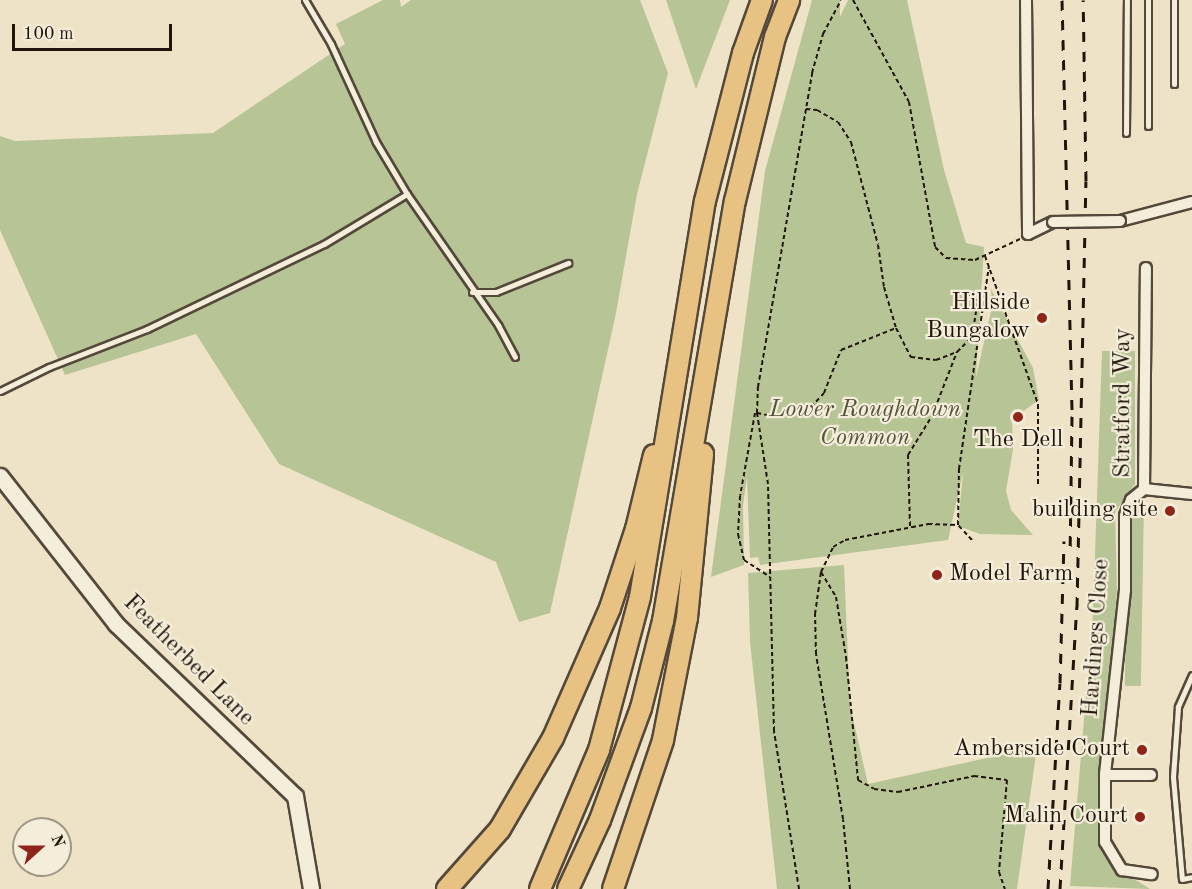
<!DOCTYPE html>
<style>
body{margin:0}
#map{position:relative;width:1192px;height:889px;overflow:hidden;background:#eee3c6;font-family:"Old Standard TT",serif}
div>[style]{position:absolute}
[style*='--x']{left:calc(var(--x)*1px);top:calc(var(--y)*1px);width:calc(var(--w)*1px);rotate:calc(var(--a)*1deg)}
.green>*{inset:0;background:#b7c496;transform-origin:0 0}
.path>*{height:2px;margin-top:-1px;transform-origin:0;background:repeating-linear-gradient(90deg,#21150b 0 4.5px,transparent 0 7.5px)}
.roads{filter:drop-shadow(2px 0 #54483a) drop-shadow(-2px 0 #54483a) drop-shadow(0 2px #54483a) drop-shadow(0 -2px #54483a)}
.lane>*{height:5px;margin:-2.5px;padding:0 2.5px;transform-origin:2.5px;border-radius:2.5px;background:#f4edda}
.street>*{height:10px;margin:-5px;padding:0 5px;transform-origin:5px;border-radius:5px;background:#f4edda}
.secondary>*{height:15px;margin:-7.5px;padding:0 7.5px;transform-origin:7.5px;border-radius:7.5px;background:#f4edda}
.highway>*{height:20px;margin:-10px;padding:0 10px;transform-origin:10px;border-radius:10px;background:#e7c283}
.rail>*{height:3px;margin-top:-1.5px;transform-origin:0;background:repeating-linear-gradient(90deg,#21150b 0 10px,transparent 0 20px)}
.bridges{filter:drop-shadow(2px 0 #54483a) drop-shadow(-2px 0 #54483a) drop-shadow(0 2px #54483a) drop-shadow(0 -2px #54483a)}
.street-bridge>*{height:10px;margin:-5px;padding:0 5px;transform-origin:5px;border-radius:5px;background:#f4edda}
.dots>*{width:16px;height:16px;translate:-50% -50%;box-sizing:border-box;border:3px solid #f4edda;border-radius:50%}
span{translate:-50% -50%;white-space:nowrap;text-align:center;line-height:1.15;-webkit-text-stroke:4.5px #f4edda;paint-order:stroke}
.poi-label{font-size:24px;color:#21150b}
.right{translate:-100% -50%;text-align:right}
.left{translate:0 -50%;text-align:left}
.street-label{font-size:24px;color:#21150b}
.park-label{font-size:24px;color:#56523c;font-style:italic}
.north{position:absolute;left:12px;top:817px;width:60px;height:60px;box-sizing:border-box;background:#f4edda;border:2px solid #a09787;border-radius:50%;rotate:69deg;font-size:16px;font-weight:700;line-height:24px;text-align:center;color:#21150b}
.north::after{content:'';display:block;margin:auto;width:21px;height:27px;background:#8f2418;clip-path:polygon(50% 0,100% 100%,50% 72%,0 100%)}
.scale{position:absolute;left:12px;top:24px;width:160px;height:27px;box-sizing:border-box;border:3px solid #21150b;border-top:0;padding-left:8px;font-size:18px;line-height:21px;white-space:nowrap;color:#21150b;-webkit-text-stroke:4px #f4edda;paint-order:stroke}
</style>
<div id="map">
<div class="green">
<div style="clip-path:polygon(383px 0,400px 0,401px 7px,411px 0,640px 0,668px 73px,637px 194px,616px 313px,550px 613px,519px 622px,496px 562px,279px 464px,196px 334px,65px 375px,0 230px,0 136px,15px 141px,213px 133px,345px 44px,336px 24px)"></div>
<div style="clip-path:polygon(666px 0,730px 0,696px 89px,681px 45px)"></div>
<div style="clip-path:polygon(812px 0,840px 0,840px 17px,848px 0,907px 0,944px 170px,966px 243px,984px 247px,976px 377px,992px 307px,991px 289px,1033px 368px,1039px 400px,1012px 419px,1013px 449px,1006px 491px,1011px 510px,1033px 535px,980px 534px,958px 526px,963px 472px,948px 540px,760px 565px,758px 557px,750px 558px,747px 477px,743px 505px,744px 565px,711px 577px,765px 171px)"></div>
<div style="clip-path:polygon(1102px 351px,1135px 351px,1135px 484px,1115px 512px,1117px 589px,1101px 841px,1115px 867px,1150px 889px,1070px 886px,1093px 613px)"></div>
<div style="left:1144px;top:505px;width:181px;height:16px;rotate:91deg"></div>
<div style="clip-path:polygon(844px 565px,850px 706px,868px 784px,1037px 747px,1017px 889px,777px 889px,750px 642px,748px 573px)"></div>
</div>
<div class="path">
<div style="--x:853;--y:0;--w:116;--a:61.2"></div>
<div style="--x:909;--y:102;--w:147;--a:79.8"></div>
<div style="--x:935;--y:247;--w:16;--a:45"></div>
<div style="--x:946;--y:258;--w:29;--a:4"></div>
<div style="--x:975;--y:260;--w:50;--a:-25"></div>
<div style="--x:806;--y:109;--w:11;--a:5"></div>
<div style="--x:817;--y:110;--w:24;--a:30"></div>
<div style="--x:838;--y:122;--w:24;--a:57"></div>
<div style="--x:851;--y:142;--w:106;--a:75.3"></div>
<div style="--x:878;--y:245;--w:42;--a:81.9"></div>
<div style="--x:884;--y:287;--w:43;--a:73.7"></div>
<div style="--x:896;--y:328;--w:33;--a:63"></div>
<div style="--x:911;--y:357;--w:25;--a:7"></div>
<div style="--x:936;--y:360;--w:22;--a:-21"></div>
<div style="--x:957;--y:352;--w:21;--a:-45"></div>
<div style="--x:972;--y:337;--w:36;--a:-81"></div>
<div style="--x:978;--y:301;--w:12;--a:-145"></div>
<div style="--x:985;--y:256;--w:157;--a:70.3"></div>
<div style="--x:1038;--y:404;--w:81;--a:90"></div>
<div style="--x:755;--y:413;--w:84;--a:100.2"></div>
<div style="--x:740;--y:496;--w:38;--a:93"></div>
<div style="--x:738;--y:534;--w:27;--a:77"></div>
<div style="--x:744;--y:560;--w:31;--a:33"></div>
<div style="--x:757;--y:413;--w:20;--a:11"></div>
<div style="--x:777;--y:417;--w:35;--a:-16"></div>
<div style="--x:811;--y:407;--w:19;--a:-47"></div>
<div style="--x:824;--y:393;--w:46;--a:-68.4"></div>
<div style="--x:841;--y:350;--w:59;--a:-21.8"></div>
<div style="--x:910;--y:526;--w:71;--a:-91.6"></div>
<div style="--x:908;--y:455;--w:46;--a:-58.4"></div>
<div style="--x:932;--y:416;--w:69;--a:-68.7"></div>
<div style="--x:972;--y:540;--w:21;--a:-133"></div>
<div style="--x:958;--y:525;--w:56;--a:-89"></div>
<div style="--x:959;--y:469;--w:204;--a:-81.6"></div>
<div style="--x:821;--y:572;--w:29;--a:59"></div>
<div style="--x:836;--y:597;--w:61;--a:80.5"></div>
<div style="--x:846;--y:657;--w:124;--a:84.4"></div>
<div style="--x:858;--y:780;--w:18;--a:29"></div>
<div style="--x:874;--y:789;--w:24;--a:7"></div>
<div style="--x:898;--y:792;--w:78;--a:-11.9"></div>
<div style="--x:974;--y:776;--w:33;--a:7"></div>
<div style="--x:1007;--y:780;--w:92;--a:95"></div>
<div style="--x:999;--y:872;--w:18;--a:71"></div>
<div style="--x:799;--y:889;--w:160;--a:-99"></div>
<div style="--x:774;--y:731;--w:247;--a:-91.4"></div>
<div style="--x:768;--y:484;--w:72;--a:-98.8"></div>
<div style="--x:757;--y:413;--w:26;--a:-88"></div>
<div style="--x:758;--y:387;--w:319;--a:-80.2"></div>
<div style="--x:812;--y:73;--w:41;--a:-74.2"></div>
<div style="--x:823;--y:34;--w:38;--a:-62"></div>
<div style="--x:850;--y:889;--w:70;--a:-95.7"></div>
<div style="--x:843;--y:819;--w:167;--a:-99.3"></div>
<div style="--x:816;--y:654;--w:40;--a:-91.4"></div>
<div style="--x:815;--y:614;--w:42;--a:-81.9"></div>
<div style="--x:821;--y:572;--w:28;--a:-64"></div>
<div style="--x:833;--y:547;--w:14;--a:-30"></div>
<div style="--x:845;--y:540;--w:85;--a:-10.9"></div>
<div style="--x:928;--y:524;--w:30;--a:2"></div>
</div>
<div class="roads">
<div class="lane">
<div style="--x:1174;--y:0;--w:84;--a:90"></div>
<div style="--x:1148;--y:126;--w:126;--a:-90"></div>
<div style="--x:1126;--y:133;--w:133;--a:-89.6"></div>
<div style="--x:407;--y:194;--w:160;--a:55.2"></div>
<div style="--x:498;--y:325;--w:36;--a:62"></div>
<div style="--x:472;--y:292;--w:24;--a:0"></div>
<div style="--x:496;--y:292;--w:78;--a:-21.9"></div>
<div style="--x:0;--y:391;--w:55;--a:-26.1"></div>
<div style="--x:49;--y:367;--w:105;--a:-21.2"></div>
<div style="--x:147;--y:329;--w:196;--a:-25.7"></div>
<div style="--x:324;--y:244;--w:97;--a:-31.1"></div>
<div style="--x:407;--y:194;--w:61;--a:-120.8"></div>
<div style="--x:376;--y:142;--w:108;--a:-114.7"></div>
<div style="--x:331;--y:44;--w:51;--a:-120.6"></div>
<div style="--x:1192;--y:675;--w:35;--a:114"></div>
<div style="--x:1178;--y:707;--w:70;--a:94.1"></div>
<div style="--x:1173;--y:777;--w:102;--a:85"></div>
<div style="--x:1182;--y:879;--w:10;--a:-11"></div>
</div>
<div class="street">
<div style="--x:1026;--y:0;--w:234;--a:89.5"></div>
<div style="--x:1028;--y:234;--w:28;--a:-26"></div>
<div style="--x:1120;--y:221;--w:74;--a:-14.8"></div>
<div style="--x:1144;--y:489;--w:17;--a:140"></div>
<div style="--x:1131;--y:500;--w:17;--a:111"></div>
<div style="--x:1125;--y:516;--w:74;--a:90"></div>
<div style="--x:1125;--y:590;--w:186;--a:96.2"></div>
<div style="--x:1105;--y:775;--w:67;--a:90"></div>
<div style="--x:1105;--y:842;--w:33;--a:59"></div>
<div style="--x:1122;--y:870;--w:30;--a:8"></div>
<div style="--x:1144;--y:489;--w:221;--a:-89.5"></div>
<div style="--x:1144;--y:489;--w:48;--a:5.9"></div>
<div style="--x:1105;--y:775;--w:46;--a:0"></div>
</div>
<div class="secondary">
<div style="--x:0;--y:476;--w:188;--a:51.9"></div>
<div style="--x:116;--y:624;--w:248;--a:43.9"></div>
<div style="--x:295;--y:796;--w:94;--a:80.2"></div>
</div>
<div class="highway">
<div style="--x:447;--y:889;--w:80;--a:-48.5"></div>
<div style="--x:500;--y:829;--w:105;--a:-59.8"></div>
<div style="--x:553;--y:738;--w:142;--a:-66.3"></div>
<div style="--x:610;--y:608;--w:83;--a:-71.8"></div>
<div style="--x:636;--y:529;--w:76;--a:-76.3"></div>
<div style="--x:540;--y:889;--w:151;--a:-67"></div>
<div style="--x:599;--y:750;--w:158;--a:-75"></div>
<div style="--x:640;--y:597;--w:401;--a:-80.7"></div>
<div style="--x:705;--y:201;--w:153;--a:-75.6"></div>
<div style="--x:743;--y:53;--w:56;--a:-70.3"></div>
<div style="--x:568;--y:889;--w:76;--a:-65.1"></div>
<div style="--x:600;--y:820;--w:119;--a:-69.9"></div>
<div style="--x:641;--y:708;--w:90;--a:-75.8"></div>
<div style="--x:663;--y:621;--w:426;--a:-80.3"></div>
<div style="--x:735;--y:201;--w:169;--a:-76.3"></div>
<div style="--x:775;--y:37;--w:40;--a:-69"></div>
<div style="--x:613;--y:889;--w:157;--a:-71.4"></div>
<div style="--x:663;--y:740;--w:124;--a:-78.9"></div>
<div style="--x:687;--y:618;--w:165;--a:-84.4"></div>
</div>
</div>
<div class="rail">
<div style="--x:1062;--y:0;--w:416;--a:88.6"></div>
<div style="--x:1072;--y:416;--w:136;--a:90.8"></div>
<div style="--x:1048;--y:889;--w:206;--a:-86.7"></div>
<div style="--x:1060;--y:683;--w:142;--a:-88.4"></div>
<div style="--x:1060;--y:889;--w:283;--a:-86.6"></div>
<div style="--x:1077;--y:607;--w:426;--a:-88.8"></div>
<div style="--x:1086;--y:181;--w:181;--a:-90.9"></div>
</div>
<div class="bridges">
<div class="street-bridge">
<div style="--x:1053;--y:222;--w:67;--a:-0.9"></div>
</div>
</div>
<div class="dots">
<div style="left:1042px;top:318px;background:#8f2418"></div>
<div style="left:1018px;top:417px;background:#8f2418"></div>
<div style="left:1170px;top:511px;background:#8f2418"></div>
<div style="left:937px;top:575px;background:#8f2418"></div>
<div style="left:1142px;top:750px;background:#8f2418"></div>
<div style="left:1140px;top:817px;background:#8f2418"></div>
</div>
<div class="poi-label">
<span class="right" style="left:1030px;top:318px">Hillside<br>Bungalow</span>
<span style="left:1018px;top:441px">The Dell</span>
<span class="right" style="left:1158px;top:511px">building site</span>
<span class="left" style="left:949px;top:575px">Model Farm</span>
<span class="right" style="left:1130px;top:750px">Amberside Court</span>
<span class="right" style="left:1128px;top:817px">Malin Court</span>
</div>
<div class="street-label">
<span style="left:1124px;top:403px;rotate:-90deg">Stratford Way</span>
<span style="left:1097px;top:638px;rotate:-86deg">Hardings Close</span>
<span style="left:188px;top:661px;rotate:45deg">Featherbed Lane</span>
</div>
<div class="park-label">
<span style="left:865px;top:425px">Lower Roughdown<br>Common</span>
</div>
<div class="north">N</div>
<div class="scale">100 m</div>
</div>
